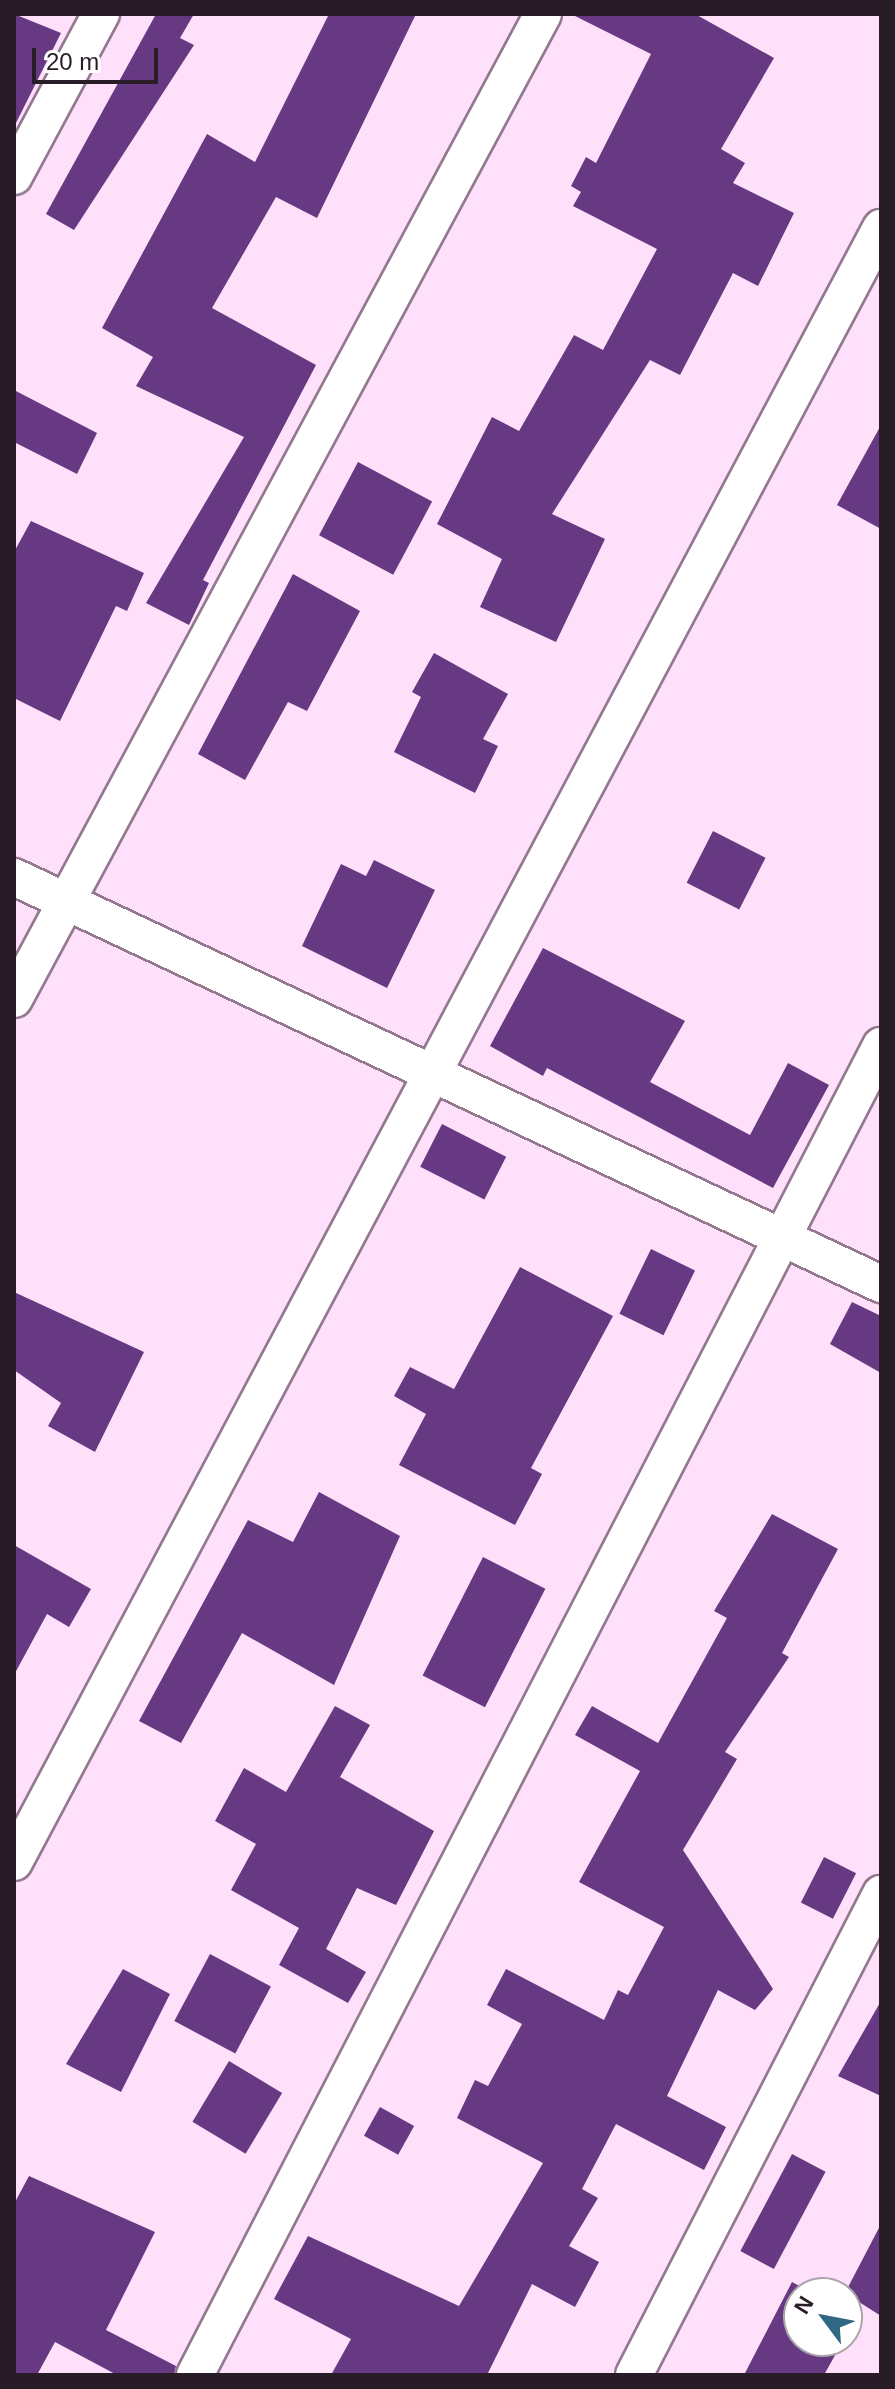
<!DOCTYPE html>
<style>
body{margin:0}
#map{position:relative;width:895px;height:2389px;overflow:hidden;background:#ffe0fb;font-family:Helvetica,sans-serif}
div>[style]{position:absolute}
[style*='--x']{left:calc(var(--x)*1px);top:calc(var(--y)*1px);width:calc(var(--w)*1px);rotate:calc(var(--a)*1deg)}
.building>*{inset:0;background:#673983;transform-origin:0 0}
.roads{filter:drop-shadow(2px 0 #937890) drop-shadow(-2px 0 #937890) drop-shadow(0 2px #937890) drop-shadow(0 -2px #937890)}
.minor>*{height:36px;margin:-18px;padding:0 18px;transform-origin:18px;border-radius:18px;background:#fff}
span{translate:-50% -50%;white-space:nowrap;text-align:center;line-height:1.15;-webkit-text-stroke:8px #fff;paint-order:stroke}
.frame{position:absolute;inset:0;border:16px solid #281d27;pointer-events:none}
.north{position:absolute;left:783px;top:2277px;width:80px;height:80px;box-sizing:border-box;background:#fff;border:2px solid #a9a5a9;border-radius:50%;rotate:302deg;font-size:22px;font-weight:700;line-height:32px;text-align:center;color:#281d27}
.north::after{content:'';display:block;margin:auto;width:28px;height:36px;background:#306782;clip-path:polygon(50% 0,100% 100%,50% 72%,0 100%)}
.scale{position:absolute;left:32px;top:48px;width:126px;height:36px;box-sizing:border-box;border:4px solid #281d27;border-top:0;padding-left:10px;font-size:24px;line-height:28px;white-space:nowrap;color:#281d27;-webkit-text-stroke:6px #fff;paint-order:stroke}
</style>
<div id="map">
<div class="building">
<div style="clip-path:polygon(14px 14px,61px 33px,14px 127px)"></div>
<div style="clip-path:polygon(156px 14px,194px 14px,180px 38px,194px 45px,74px 230px,46px 214px)"></div>
<div style="clip-path:polygon(329px 14px,416px 14px,317px 218px,276px 197px,212px 308px,316px 365px,203px 580px,209px 583px,189px 625px,146px 603px,244px 437px,136px 386px,153px 357px,102px 328px,207px 134px,255px 162px)"></div>
<div style="clip-path:polygon(571px 14px,695px 14px,774px 58px,721px 149px,745px 163px,733px 183px,794px 213px,758px 286px,733px 273px,680px 375px,650px 360px,552px 514px,605px 539px,556px 642px,480px 607px,502px 559px,437px 524px,492px 417px,519px 431px,574px 335px,603px 350px,657px 249px,573px 206px,581px 192px,571px 186px,586px 157px,596px 163px,651px 54px)"></div>
<div style="clip-path:polygon(14px 390px,97px 433px,77px 474px,14px 442px)"></div>
<div style="clip-path:polygon(881px 425px,881px 529px,837px 505px)"></div>
<div style="left:358px;top:462px;width:84px;height:83px;rotate:28deg"></div>
<div style="clip-path:polygon(31px 521px,144px 573px,127px 611px,116px 606px,60px 721px,14px 698px,14px 552px)"></div>
<div style="clip-path:polygon(293px 574px,360px 611px,307px 711px,288px 702px,245px 780px,198px 754px)"></div>
<div style="clip-path:polygon(434px 653px,508px 694px,483px 739px,498px 746px,475px 793px,394px 752px,421px 697px,412px 692px)"></div>
<div style="left:713px;top:831px;width:59px;height:58px;rotate:27deg"></div>
<div style="clip-path:polygon(374px 860px,435px 890px,387px 988px,302px 946px,341px 864px,366px 876px)"></div>
<div style="clip-path:polygon(543px 948px,685px 1021px,650px 1082px,750px 1135px,788px 1063px,829px 1085px,773px 1188px,547px 1068px,543px 1076px,490px 1046px)"></div>
<div style="left:442px;top:1124px;width:72px;height:48px;rotate:27deg"></div>
<div style="left:651px;top:1249px;width:49px;height:72px;rotate:26deg"></div>
<div style="clip-path:polygon(520px 1267px,613px 1316px,531px 1468px,542px 1474px,515px 1525px,399px 1465px,426px 1414px,394px 1396px,410px 1367px,454px 1389px)"></div>
<div style="clip-path:polygon(14px 1292px,144px 1352px,95px 1452px,48px 1426px,61px 1403px,14px 1370px)"></div>
<div style="clip-path:polygon(852px 1302px,881px 1316px,881px 1373px,830px 1344px)"></div>
<div style="clip-path:polygon(319px 1492px,400px 1536px,334px 1685px,242px 1633px,181px 1743px,139px 1721px,248px 1520px,293px 1542px)"></div>
<div style="clip-path:polygon(772px 1514px,838px 1549px,782px 1653px,789px 1657px,725px 1752px,737px 1759px,683px 1850px,773px 1989px,755px 2010px,718px 1990px,667px 2096px,726px 2127px,704px 2170px,616px 2124px,582px 2189px,598px 2198px,569px 2246px,599px 2262px,575px 2307px,532px 2284px,487px 2375px,331px 2375px,351px 2339px,274px 2299px,308px 2236px,459px 2306px,543px 2163px,457px 2118px,475px 2080px,488px 2086px,522px 2024px,487px 2005px,506px 1969px,604px 2020px,618px 1990px,628px 1995px,664px 1927px,579px 1882px,640px 1771px,575px 1735px,592px 1706px,658px 1743px,727px 1618px,714px 1611px)"></div>
<div style="clip-path:polygon(14px 1545px,91px 1589px,69px 1627px,47px 1614px,14px 1675px)"></div>
<div style="left:483px;top:1557px;width:70px;height:133px;rotate:27deg"></div>
<div style="clip-path:polygon(335px 1706px,370px 1725px,340px 1777px,434px 1831px,396px 1905px,357px 1888px,326px 1949px,366px 1972px,348px 2003px,279px 1965px,299px 1928px,231px 1890px,256px 1844px,215px 1821px,244px 1768px,286px 1792px)"></div>
<div style="left:824px;top:1857px;width:36px;height:51px;rotate:27deg"></div>
<div style="left:210px;top:1954px;width:69px;height:76px;rotate:28deg"></div>
<div style="clip-path:polygon(123px 1969px,170px 1994px,121px 2092px,66px 2064px)"></div>
<div style="clip-path:polygon(881px 2001px,881px 2096px,838px 2076px)"></div>
<div style="left:229px;top:2061px;width:62px;height:71px;rotate:31deg"></div>
<div style="left:380px;top:2107px;width:39px;height:33px;rotate:29deg"></div>
<div style="left:792px;top:2154px;width:38px;height:110px;rotate:28deg"></div>
<div style="clip-path:polygon(29px 2176px,155px 2232px,106px 2330px,176px 2366px,174px 2375px,117px 2375px,55px 2342px,37px 2375px,14px 2375px,14px 2204px)"></div>
<div style="clip-path:polygon(881px 2224px,881px 2316px,845px 2293px)"></div>
<div style="clip-path:polygon(792px 2282px,812px 2293px,799px 2293px,799px 2341px,843px 2341px,824px 2375px,744px 2375px)"></div>
</div>
<div class="roads">
<div class="minor">
<div style="--x:14;--y:176;--w:184;--a:-61.8"></div>
<div style="--x:14;--y:877;--w:958;--a:25.15"></div>
<div style="--x:14;--y:999;--w:1118;--a:-61.76"></div>
<div style="--x:14;--y:1862;--w:1850;--a:-62.05"></div>
<div style="--x:195;--y:2375;--w:1496;--a:-62.7"></div>
<div style="--x:634;--y:2375;--w:541;--a:-62.82"></div>
</div>
</div>
<div class="frame"></div>
<div class="north">N</div>
<div class="scale">20 m</div>
</div>
